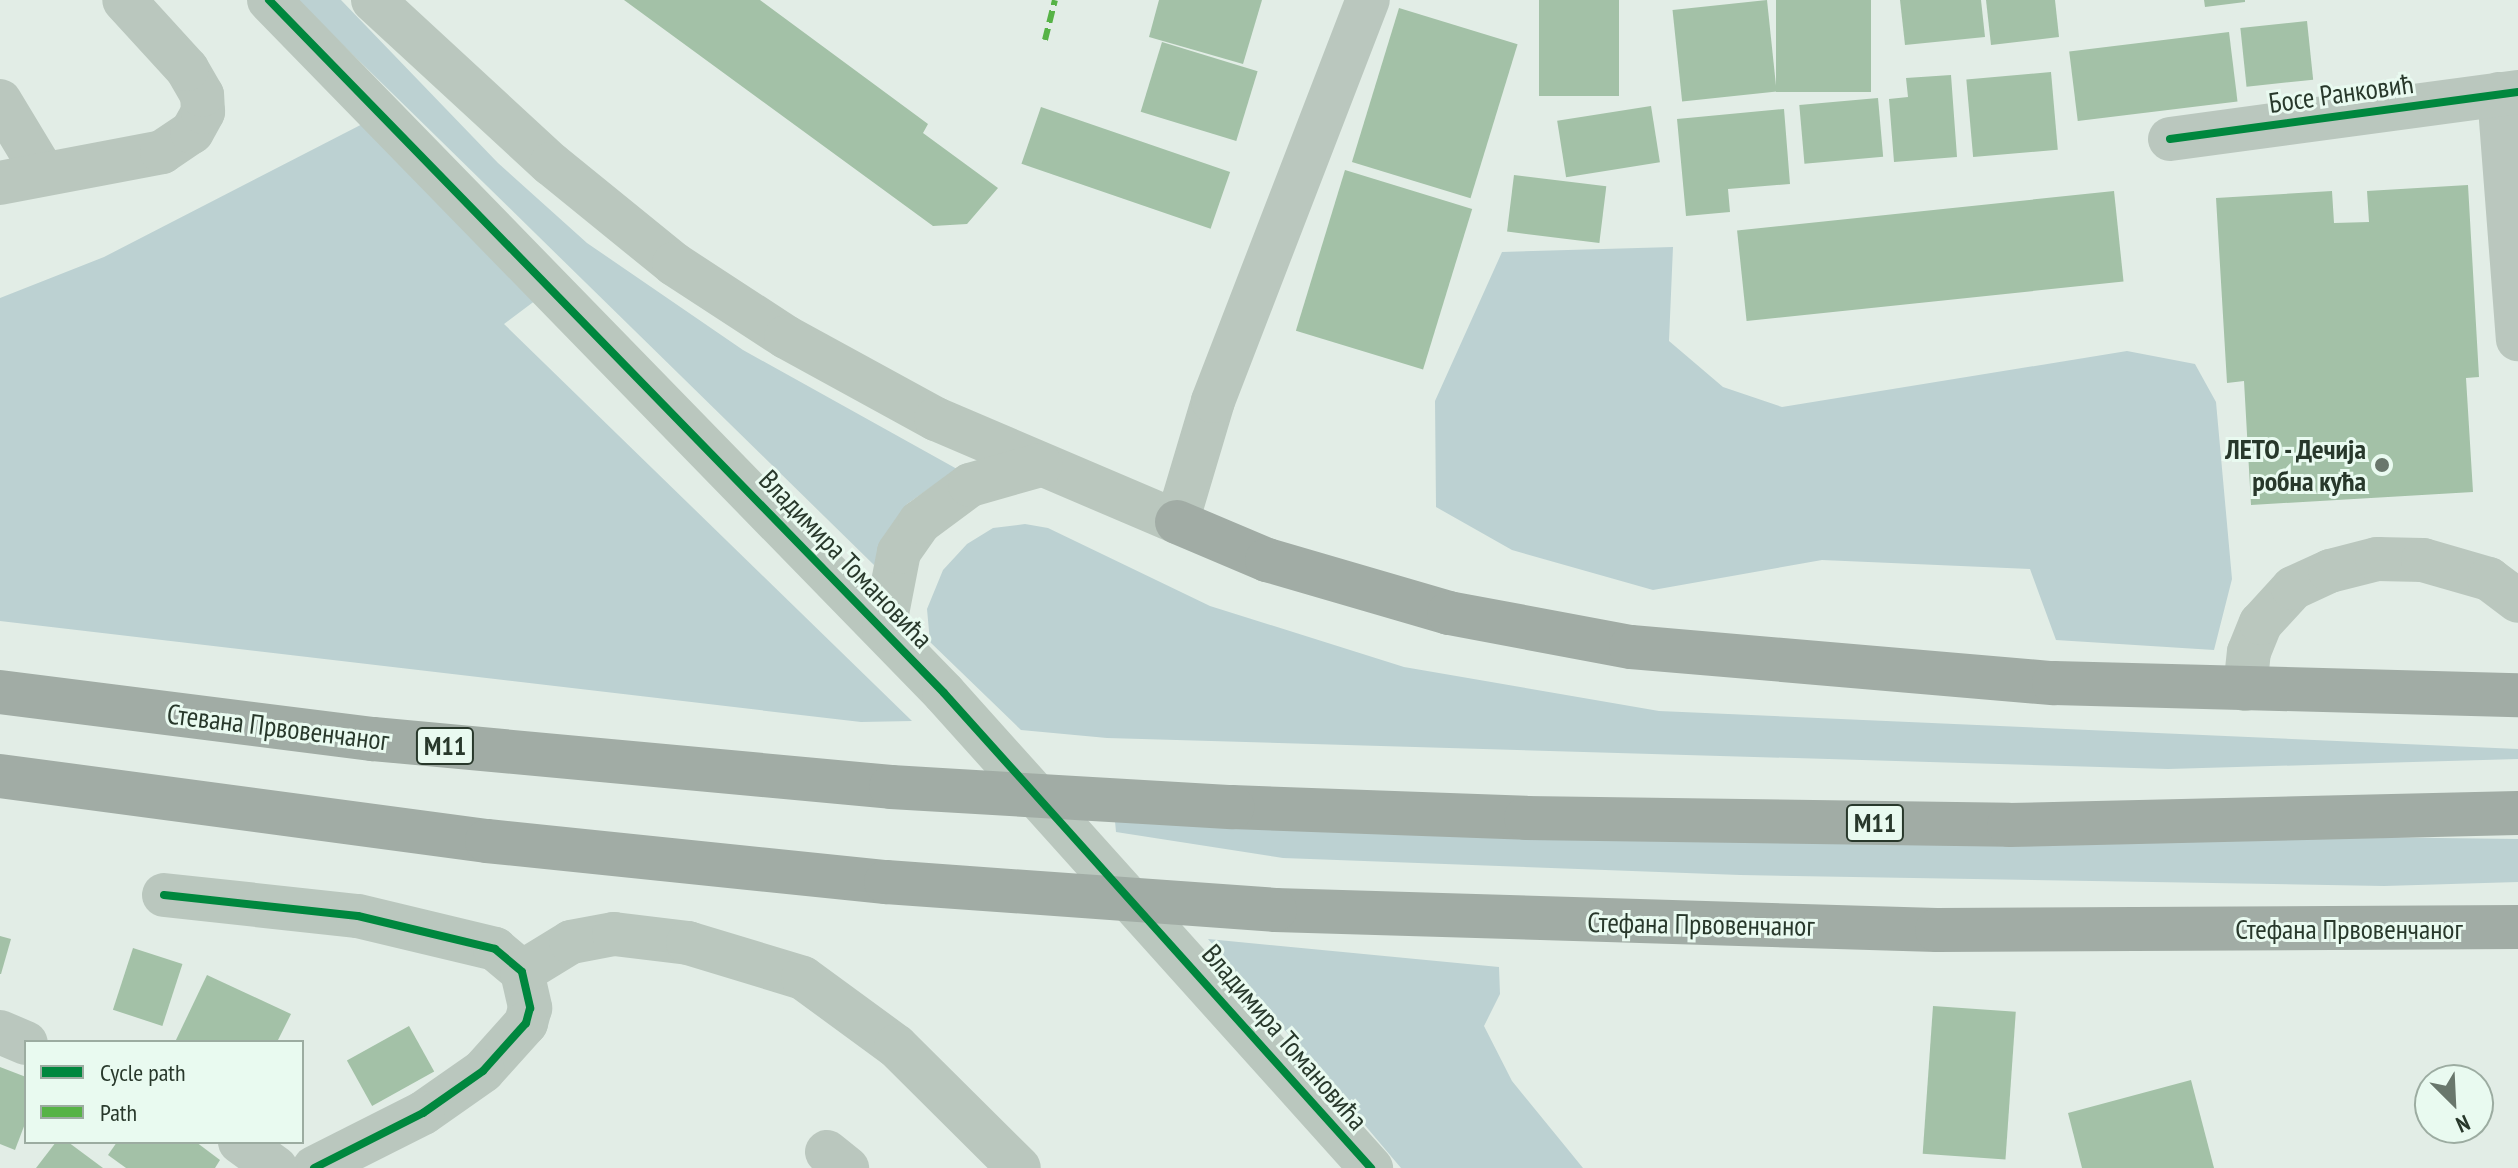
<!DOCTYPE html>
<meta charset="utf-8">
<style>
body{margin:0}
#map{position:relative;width:2518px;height:1168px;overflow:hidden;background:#e2ede6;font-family:"PT Sans Narrow",sans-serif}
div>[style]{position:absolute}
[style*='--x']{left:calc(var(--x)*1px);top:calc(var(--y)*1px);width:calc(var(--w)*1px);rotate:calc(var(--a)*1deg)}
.green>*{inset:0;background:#bcd1d2}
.building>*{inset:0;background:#a3c1a7;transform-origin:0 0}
.minor>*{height:44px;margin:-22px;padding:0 22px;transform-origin:22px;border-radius:22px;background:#bac7be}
.highway>*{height:44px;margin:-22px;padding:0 22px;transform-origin:22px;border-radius:22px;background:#a1aca5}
.highway-bridge>*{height:44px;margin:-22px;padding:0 22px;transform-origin:22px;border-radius:22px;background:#a1aca5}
.quiet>*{height:6px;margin-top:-3px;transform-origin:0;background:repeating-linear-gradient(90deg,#56b346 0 12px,transparent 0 18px)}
.cycleway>*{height:8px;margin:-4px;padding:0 4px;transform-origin:4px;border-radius:4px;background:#00873e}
.dots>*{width:22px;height:22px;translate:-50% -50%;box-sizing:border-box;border:4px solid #e9faf0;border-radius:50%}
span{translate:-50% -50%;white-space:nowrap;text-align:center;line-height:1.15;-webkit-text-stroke:6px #e9faf0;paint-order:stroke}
.shield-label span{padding:2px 6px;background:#e9faf0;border:2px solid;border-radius:6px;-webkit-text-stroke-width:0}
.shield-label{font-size:26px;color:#28382b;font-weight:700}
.street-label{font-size:28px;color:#28382b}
.poi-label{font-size:28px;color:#28382b;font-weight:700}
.right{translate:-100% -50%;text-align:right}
.legend{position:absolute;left:24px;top:1040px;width:280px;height:104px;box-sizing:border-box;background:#e9faf0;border:2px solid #9caca1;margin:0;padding:10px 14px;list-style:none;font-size:24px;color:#28382b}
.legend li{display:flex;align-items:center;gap:16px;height:40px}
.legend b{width:40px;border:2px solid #9caca1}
.north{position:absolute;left:2414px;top:1064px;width:80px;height:80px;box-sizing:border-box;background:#e9faf0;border:2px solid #9caca1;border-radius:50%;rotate:156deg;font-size:22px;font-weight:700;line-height:32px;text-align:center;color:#28382b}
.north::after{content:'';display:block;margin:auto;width:28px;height:36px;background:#69776c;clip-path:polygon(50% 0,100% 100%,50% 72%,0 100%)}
</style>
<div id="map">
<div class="green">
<div style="clip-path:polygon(297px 0,341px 0,498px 163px,587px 243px,743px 350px,957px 469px,907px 504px,874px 565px)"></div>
<div style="clip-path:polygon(378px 116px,552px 288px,504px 324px,912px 721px,861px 722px,0 621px,0 298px,104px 257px)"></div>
<div style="clip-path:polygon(1673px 247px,1669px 341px,1723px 387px,1782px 407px,2127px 351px,2195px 364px,2216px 402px,2232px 579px,2214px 650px,2056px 640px,2030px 569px,1822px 560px,1653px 590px,1512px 550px,1436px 507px,1435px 401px,1502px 252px)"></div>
<div style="clip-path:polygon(1025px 524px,1048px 528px,1210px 606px,1404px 667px,1659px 711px,2518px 749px,2518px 759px,2168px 769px,1107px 738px,1021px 730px,930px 642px,927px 609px,943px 570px,967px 544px,993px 528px)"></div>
<div style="clip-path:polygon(1115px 821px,2518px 839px,2518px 882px,2384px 886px,1740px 875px,1283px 858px,1116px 832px)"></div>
<div style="clip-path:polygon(1208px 939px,1499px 967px,1500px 994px,1484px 1026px,1512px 1081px,1583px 1168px,1401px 1168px)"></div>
</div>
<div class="building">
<div style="clip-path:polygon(624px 0,760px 0,928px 124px,923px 133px,998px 188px,967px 224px,933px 226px)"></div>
<div style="clip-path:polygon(1159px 0,1262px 0,1243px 64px,1149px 37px)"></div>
<div style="left:1539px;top:0;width:80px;height:96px"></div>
<div style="left:1767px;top:0;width:92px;height:95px;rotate:84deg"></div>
<div style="left:1776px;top:0;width:95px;height:92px"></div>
<div style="clip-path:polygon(1900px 0,1981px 0,1985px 37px,1905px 45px)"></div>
<div style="clip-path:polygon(1986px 0,2055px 0,2059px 37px,1991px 45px)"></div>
<div style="clip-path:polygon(2204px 0,2245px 0,2245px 2px,2205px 7px)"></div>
<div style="left:1399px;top:8px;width:124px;height:161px;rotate:17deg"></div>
<div style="left:2307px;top:21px;width:59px;height:67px;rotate:84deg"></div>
<div style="left:2229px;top:32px;width:70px;height:161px;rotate:83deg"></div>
<div style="left:1162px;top:42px;width:100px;height:73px;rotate:17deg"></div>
<div style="left:2051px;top:72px;width:78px;height:85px;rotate:85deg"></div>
<div style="clip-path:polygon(1951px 75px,1957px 157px,1894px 162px,1889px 99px,1908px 97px,1906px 78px)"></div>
<div style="left:1878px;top:98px;width:59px;height:79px;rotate:85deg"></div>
<div style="left:1651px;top:106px;width:57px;height:95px;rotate:81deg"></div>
<div style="left:1041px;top:107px;width:200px;height:60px;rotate:19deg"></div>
<div style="clip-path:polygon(1784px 109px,1790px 184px,1728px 189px,1730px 212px,1686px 216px,1677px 119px)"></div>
<div style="left:1345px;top:170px;width:133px;height:168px;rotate:17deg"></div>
<div style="left:1514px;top:175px;width:93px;height:57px;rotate:7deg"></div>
<div style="clip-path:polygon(2468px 185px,2479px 377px,2466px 378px,2473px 492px,2251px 505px,2244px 381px,2227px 383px,2216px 198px,2332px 191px,2334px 223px,2369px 222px,2367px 191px)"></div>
<div style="left:2114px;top:191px;width:91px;height:379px;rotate:84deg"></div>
<div style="clip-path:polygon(0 936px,11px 939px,1px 974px,0 974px)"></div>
<div style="left:133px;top:948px;width:52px;height:65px;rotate:18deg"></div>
<div style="clip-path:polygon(207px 975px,291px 1014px,277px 1042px,175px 1042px)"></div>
<div style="left:1933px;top:1006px;width:83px;height:148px;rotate:4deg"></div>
<div style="left:409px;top:1026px;width:52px;height:71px;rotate:61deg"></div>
<div style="clip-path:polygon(0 1067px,26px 1077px,26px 1121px,15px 1150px,0 1144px)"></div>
<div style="clip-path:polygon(2191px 1080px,2214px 1168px,2082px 1168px,2068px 1113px)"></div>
<div style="clip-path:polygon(56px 1142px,68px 1142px,103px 1168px,36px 1168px)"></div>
<div style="clip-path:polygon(117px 1142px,196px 1142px,220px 1160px,215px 1168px,126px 1168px,108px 1155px)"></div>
</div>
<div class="minor">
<div style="--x:269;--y:0;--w:967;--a:45.75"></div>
<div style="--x:944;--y:693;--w:639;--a:48.05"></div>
<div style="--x:373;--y:0;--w:242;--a:42.7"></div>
<div style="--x:551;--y:164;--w:159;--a:39.1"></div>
<div style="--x:674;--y:264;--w:134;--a:33.1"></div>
<div style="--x:786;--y:337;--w:171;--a:28.7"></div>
<div style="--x:936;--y:419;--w:262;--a:23.1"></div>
<div style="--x:1177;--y:522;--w:126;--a:-73.4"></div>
<div style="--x:1213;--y:401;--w:430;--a:-68.9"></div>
<div style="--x:2499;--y:94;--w:246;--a:85.6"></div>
<div style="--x:0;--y:101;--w:85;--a:58.9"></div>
<div style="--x:2170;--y:139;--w:351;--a:-7.7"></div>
<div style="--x:0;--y:183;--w:165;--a:-10.8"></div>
<div style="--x:162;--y:152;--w:36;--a:-34"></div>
<div style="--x:192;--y:132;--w:23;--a:-61"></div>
<div style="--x:203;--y:112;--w:17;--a:-93"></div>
<div style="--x:202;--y:95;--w:30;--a:-120"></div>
<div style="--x:187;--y:69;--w:93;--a:-132.4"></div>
<div style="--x:884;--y:629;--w:78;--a:-79"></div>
<div style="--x:899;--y:552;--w:37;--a:-55"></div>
<div style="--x:920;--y:522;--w:62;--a:-36.5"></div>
<div style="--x:970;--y:485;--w:73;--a:-15.9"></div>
<div style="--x:2245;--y:689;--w:37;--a:-84"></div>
<div style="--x:2249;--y:652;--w:31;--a:-68"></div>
<div style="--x:2261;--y:623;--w:47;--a:-47.6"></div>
<div style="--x:2293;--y:588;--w:41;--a:-24.7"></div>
<div style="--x:2330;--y:571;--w:49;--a:-14.3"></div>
<div style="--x:2377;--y:559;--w:46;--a:1.2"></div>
<div style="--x:2423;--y:560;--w:69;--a:16.1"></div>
<div style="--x:2489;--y:579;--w:36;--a:37"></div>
<div style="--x:164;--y:895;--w:195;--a:6.2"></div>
<div style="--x:358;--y:916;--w:141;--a:13.5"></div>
<div style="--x:495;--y:949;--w:35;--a:40"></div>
<div style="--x:522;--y:972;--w:37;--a:77"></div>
<div style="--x:530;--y:1008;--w:16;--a:105"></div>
<div style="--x:526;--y:1023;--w:64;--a:131.9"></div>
<div style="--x:483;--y:1071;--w:73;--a:145"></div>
<div style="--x:423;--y:1113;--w:122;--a:153.2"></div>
<div style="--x:522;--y:972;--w:57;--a:-31.5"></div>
<div style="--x:571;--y:942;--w:44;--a:-10.5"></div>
<div style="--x:614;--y:934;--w:75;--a:6.9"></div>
<div style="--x:688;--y:943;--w:120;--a:16.9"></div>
<div style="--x:803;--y:978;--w:115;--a:36.2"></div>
<div style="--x:896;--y:1046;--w:173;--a:44.8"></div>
<div style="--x:0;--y:1032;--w:28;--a:23"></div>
<div style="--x:240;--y:1142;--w:44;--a:35.8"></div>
<div style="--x:827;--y:1152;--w:26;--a:39"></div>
</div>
<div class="highway">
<div style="--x:1177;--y:522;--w:98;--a:22.9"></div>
<div style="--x:1267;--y:560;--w:190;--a:16.2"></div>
<div style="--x:1449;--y:613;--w:185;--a:10.6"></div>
<div style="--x:1631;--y:647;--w:425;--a:4.9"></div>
<div style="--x:2054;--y:683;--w:464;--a:1.5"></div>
<div style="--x:0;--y:692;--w:376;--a:7.2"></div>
<div style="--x:373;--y:739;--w:520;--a:5.29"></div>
<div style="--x:0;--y:776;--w:491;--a:7.6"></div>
<div style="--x:487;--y:841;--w:401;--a:5.9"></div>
<div style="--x:1232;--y:807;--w:294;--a:2.1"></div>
<div style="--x:1526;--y:818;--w:483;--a:0.8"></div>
<div style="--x:2009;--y:825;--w:509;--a:-1.35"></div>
<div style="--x:1275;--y:910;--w:662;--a:1.73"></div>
<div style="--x:1937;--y:930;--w:581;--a:-0.3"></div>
</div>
<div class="highway-bridge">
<div style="--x:891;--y:787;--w:342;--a:3.4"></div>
<div style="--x:886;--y:882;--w:390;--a:4.1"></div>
</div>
<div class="quiet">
<div style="--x:1045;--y:40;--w:41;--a:-76"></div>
</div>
<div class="cycleway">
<div style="--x:269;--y:0;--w:967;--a:45.75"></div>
<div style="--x:944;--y:693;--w:639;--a:48.05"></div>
<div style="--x:2170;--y:139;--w:351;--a:-7.7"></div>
<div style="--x:164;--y:895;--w:195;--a:6.2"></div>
<div style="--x:358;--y:916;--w:141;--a:13.5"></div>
<div style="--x:495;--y:949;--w:35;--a:40"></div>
<div style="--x:522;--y:972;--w:37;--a:77"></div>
<div style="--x:530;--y:1008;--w:16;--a:105"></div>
<div style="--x:526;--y:1023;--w:64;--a:131.9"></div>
<div style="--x:483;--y:1071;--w:73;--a:145"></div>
<div style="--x:423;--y:1113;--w:122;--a:153.2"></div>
</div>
<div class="dots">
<div style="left:2382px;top:465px;background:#69776c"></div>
</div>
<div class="shield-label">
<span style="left:445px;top:746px">M11</span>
<span style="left:1875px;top:823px">M11</span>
</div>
<div class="street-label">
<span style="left:2341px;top:93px;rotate:-8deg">Босе Ранковић</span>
<span style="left:846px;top:559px;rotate:46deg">Владимира Томановића</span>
<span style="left:278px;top:727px;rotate:7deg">Стевана Првовенчаног</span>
<span style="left:1701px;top:924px;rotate:1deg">Стефана Првовенчаног</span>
<span style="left:2349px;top:929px">Стефана Првовенчаног</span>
<span style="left:1285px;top:1037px;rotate:49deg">Владимира Томановића</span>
</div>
<div class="poi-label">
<span class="right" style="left:2366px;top:465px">ЛЕТО - Дечија<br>робна кућа</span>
</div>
<ul class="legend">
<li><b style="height:10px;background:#00873e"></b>Cycle path</li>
<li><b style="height:10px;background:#56b346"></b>Path</li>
</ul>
<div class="north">N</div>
</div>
